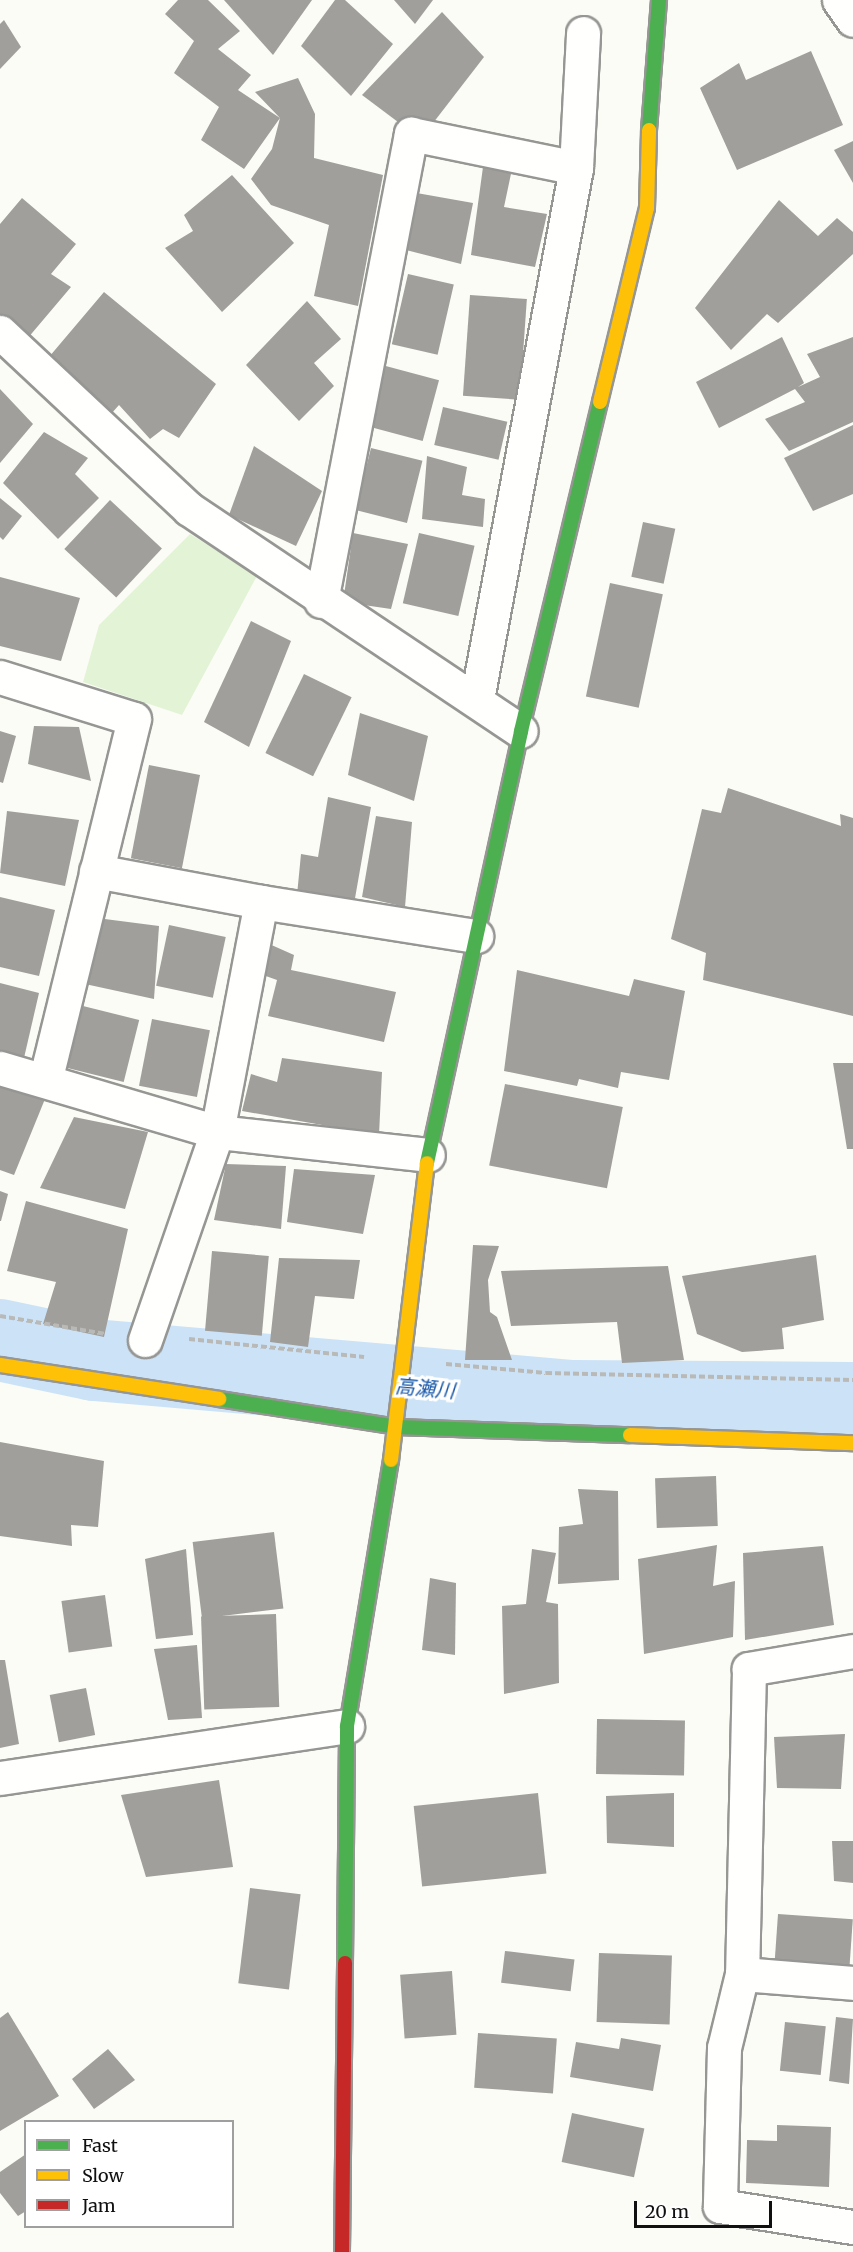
<!DOCTYPE html>
<meta charset="utf-8">
<style>
body{margin:0}
#map{position:relative;width:853px;height:2252px;overflow:hidden;background:#fcfcf6;font-family:Merriweather,"Noto Sans JP",serif}
div>[style]{position:absolute}
[style*='--x']{left:calc(var(--x)*1px);top:calc(var(--y)*1px);width:calc(var(--w)*1px);rotate:calc(var(--a)*1deg)}
.green>*{inset:0;background:#e3f3d6}
.river>*{height:82px;margin:-41px;padding:0 41px;transform-origin:41px;border-radius:41px;background:#cce3f7}
.building>*{inset:0;background:#a09f9b;transform-origin:0 0}
.path>*{height:4px;margin-top:-2px;transform-origin:0;background:repeating-linear-gradient(90deg,#b9b9b8 0 6px,transparent 0 9px)}
.roads{filter:drop-shadow(2px 0 #969694) drop-shadow(-2px 0 #969694) drop-shadow(0 2px #969694) drop-shadow(0 -2px #969694)}
.street>*{height:33px;margin:-16.5px;padding:0 16.5px;transform-origin:16.5px;border-radius:16.5px;background:#fffffe}
.fast>*{height:14px;margin:-7px;padding:0 7px;transform-origin:7px;border-radius:7px;background:#4caf50}
.slow>*{height:14px;margin:-7px;padding:0 7px;transform-origin:7px;border-radius:7px;background:#ffc107}
.jam>*{height:14px;margin:-7px;padding:0 7px;transform-origin:7px;border-radius:7px;background:#c62828}
span{translate:-50% -50%;white-space:nowrap;text-align:center;line-height:1.15;-webkit-text-stroke:6px #fff;paint-order:stroke}
.water-label{font-size:20px;color:#1556a7;font-style:italic}
.legend{position:absolute;left:24px;top:2120px;width:210px;height:108px;box-sizing:border-box;background:#fff;border:2px solid #9f9f9f;margin:0;padding:8px 10px;list-style:none;font-size:18px;color:#101010}
.legend li{display:flex;align-items:center;gap:12px;height:30px}
.legend b{width:30px;border:2px solid #9f9f9f}
.scale{position:absolute;left:634px;top:2201px;width:138px;height:27px;box-sizing:border-box;border:3px solid #101010;border-top:0;padding-left:8px;font-size:18px;line-height:21px;white-space:nowrap;color:#101010;-webkit-text-stroke:4px #fff;paint-order:stroke}
</style>
<div id="map">
<div class="green">
<div style="clip-path:polygon(190px 534px,257px 576px,182px 715px,83px 682px,99px 625px)"></div>
</div>
<div class="river">
<div style="--x:0;--y:1340;--w:96;--a:12"></div>
<div style="--x:94;--y:1360;--w:483;--a:4.9"></div>
<div style="--x:575;--y:1401;--w:278;--a:0.4"></div>
</div>
<div class="building">
<div style="clip-path:polygon(178px 0,208px 0,240px 31px,218px 49px,251px 75px,238px 90px,280px 118px,255px 92px,298px 78px,315px 114px,314px 158px,383px 175px,358px 306px,314px 296px,329px 225px,271px 205px,251px 179px,272px 149px,280px 118px,244px 169px,201px 140px,219px 107px,174px 73px,194px 41px,165px 14px)"></div>
<div style="clip-path:polygon(224px 0,312px 0,273px 55px)"></div>
<div style="clip-path:polygon(335px 0,345px 0,393px 44px,351px 96px,301px 46px)"></div>
<div style="clip-path:polygon(394px 0,433px 0,415px 24px)"></div>
<div style="clip-path:polygon(442px 12px,484px 57px,430px 127px,402px 125px,362px 95px)"></div>
<div style="clip-path:polygon(4px 20px,21px 47px,0 69px,0 24px)"></div>
<div style="clip-path:polygon(811px 51px,843px 125px,737px 170px,700px 88px,739px 63px,746px 80px)"></div>
<div style="clip-path:polygon(853px 141px,853px 183px,834px 150px)"></div>
<div style="clip-path:polygon(483px 167px,512px 169px,504px 207px,547px 214px,535px 267px,471px 255px)"></div>
<div style="clip-path:polygon(232px 175px,294px 243px,222px 312px,165px 248px,193px 231px,184px 215px)"></div>
<div style="clip-path:polygon(411px 192px,473px 203px,461px 264px,406px 250px)"></div>
<div style="clip-path:polygon(22px 198px,76px 244px,51px 274px,71px 287px,27px 339px,0 316px,0 224px)"></div>
<div style="clip-path:polygon(779px 200px,818px 236px,837px 218px,853px 232px,853px 254px,778px 323px,767px 314px,731px 350px,695px 308px)"></div>
<div style="left:408px;top:274px;width:47px;height:72px;rotate:13deg"></div>
<div style="clip-path:polygon(104px 292px,216px 384px,179px 438px,163px 429px,150px 439px,119px 405px,111px 414px,49px 357px)"></div>
<div style="left:470px;top:295px;width:57px;height:101px;rotate:4deg"></div>
<div style="clip-path:polygon(307px 301px,341px 339px,314px 363px,334px 386px,299px 421px,246px 365px)"></div>
<div style="clip-path:polygon(782px 337px,804px 383px,798px 387px,820px 377px,807px 354px,853px 337px,853px 422px,789px 451px,765px 419px,805px 402px,795px 389px,719px 428px,696px 382px)"></div>
<div style="left:382px;top:365px;width:59px;height:63px;rotate:15deg"></div>
<div style="clip-path:polygon(0 389px,33px 424px,0 463px)"></div>
<div style="left:443px;top:407px;width:66px;height:39px;rotate:13deg"></div>
<div style="clip-path:polygon(853px 425px,853px 494px,813px 511px,784px 458px)"></div>
<div style="clip-path:polygon(44px 432px,88px 458px,75px 474px,99px 498px,58px 539px,3px 483px)"></div>
<div style="clip-path:polygon(254px 446px,322px 491px,296px 546px,229px 515px)"></div>
<div style="left:371px;top:448px;width:53px;height:64px;rotate:14deg"></div>
<div style="clip-path:polygon(427px 456px,467px 467px,462px 495px,485px 499px,483px 527px,422px 519px)"></div>
<div style="clip-path:polygon(0 498px,22px 516px,3px 540px,0 537px)"></div>
<div style="left:110px;top:500px;width:71px;height:67px;rotate:43deg"></div>
<div style="left:643px;top:522px;width:33px;height:56px;rotate:12deg"></div>
<div style="clip-path:polygon(353px 533px,408px 544px,391px 609px,343px 602px)"></div>
<div style="left:419px;top:533px;width:57px;height:72px;rotate:13deg"></div>
<div style="clip-path:polygon(0 577px,80px 598px,61px 661px,0 646px)"></div>
<div style="left:610px;top:583px;width:54px;height:116px;rotate:12deg"></div>
<div style="clip-path:polygon(251px 621px,291px 641px,249px 747px,204px 722px)"></div>
<div style="left:304px;top:674px;width:53px;height:88px;rotate:26deg"></div>
<div style="clip-path:polygon(360px 713px,428px 736px,414px 801px,348px 775px)"></div>
<div style="clip-path:polygon(34px 726px,79px 727px,91px 781px,28px 764px)"></div>
<div style="clip-path:polygon(0 731px,16px 736px,3px 783px,0 782px)"></div>
<div style="left:149px;top:765px;width:52px;height:95px;rotate:11deg"></div>
<div style="clip-path:polygon(728px 788px,841px 826px,840px 814px,853px 818px,853px 1016px,703px 980px,706px 953px,671px 939px,702px 809px,721px 813px)"></div>
<div style="clip-path:polygon(328px 797px,371px 807px,354px 904px,297px 895px,301px 854px,318px 857px)"></div>
<div style="clip-path:polygon(7px 811px,79px 820px,65px 886px,0 873px)"></div>
<div style="clip-path:polygon(376px 816px,412px 822px,405px 907px,362px 897px)"></div>
<div style="clip-path:polygon(0 897px,55px 910px,39px 976px,0 967px)"></div>
<div style="clip-path:polygon(97px 918px,159px 926px,154px 999px,85px 984px)"></div>
<div style="left:169px;top:925px;width:58px;height:62px;rotate:12deg"></div>
<div style="clip-path:polygon(267px 943px,294px 955px,291px 970px,396px 992px,384px 1042px,268px 1016px,277px 980px,263px 975px)"></div>
<div style="clip-path:polygon(517px 970px,629px 996px,634px 979px,685px 991px,669px 1080px,621px 1072px,618px 1088px,579px 1079px,577px 1086px,504px 1071px)"></div>
<div style="clip-path:polygon(0 983px,39px 993px,24px 1058px,0 1052px)"></div>
<div style="left:79px;top:1005px;width:62px;height:64px;rotate:14deg"></div>
<div style="left:152px;top:1019px;width:59px;height:68px;rotate:11deg"></div>
<div style="clip-path:polygon(282px 1058px,382px 1072px,379px 1135px,242px 1111px,251px 1074px,277px 1082px)"></div>
<div style="clip-path:polygon(833px 1063px,853px 1063px,853px 1149px,847px 1149px)"></div>
<div style="clip-path:polygon(0 1083px,45px 1099px,14px 1175px,0 1170px)"></div>
<div style="left:505px;top:1084px;width:120px;height:83px;rotate:11deg"></div>
<div style="clip-path:polygon(74px 1117px,148px 1132px,125px 1209px,40px 1188px)"></div>
<div style="clip-path:polygon(226px 1164px,286px 1166px,281px 1229px,214px 1220px)"></div>
<div style="clip-path:polygon(294px 1169px,375px 1175px,363px 1234px,287px 1222px)"></div>
<div style="clip-path:polygon(0 1191px,8px 1194px,1px 1221px,0 1221px)"></div>
<div style="clip-path:polygon(26px 1201px,128px 1229px,104px 1337px,43px 1324px,56px 1282px,7px 1271px)"></div>
<div style="clip-path:polygon(473px 1245px,499px 1246px,488px 1280px,490px 1312px,497px 1317px,512px 1360px,465px 1360px)"></div>
<div style="left:212px;top:1251px;width:57px;height:80px;rotate:5deg"></div>
<div style="clip-path:polygon(816px 1255px,824px 1320px,782px 1328px,784px 1349px,742px 1352px,697px 1334px,682px 1276px)"></div>
<div style="clip-path:polygon(279px 1258px,360px 1260px,354px 1299px,315px 1296px,308px 1347px,270px 1342px)"></div>
<div style="clip-path:polygon(668px 1266px,684px 1360px,622px 1363px,617px 1322px,511px 1326px,501px 1271px)"></div>
<div style="clip-path:polygon(0 1442px,104px 1461px,98px 1527px,71px 1525px,72px 1546px,0 1536px)"></div>
<div style="left:716px;top:1476px;width:50px;height:61px;rotate:88deg"></div>
<div style="clip-path:polygon(578px 1489px,618px 1491px,619px 1580px,558px 1584px,559px 1527px,583px 1524px)"></div>
<div style="left:274px;top:1532px;width:77px;height:82px;rotate:83deg"></div>
<div style="clip-path:polygon(717px 1545px,713px 1586px,735px 1581px,733px 1637px,644px 1654px,638px 1559px)"></div>
<div style="clip-path:polygon(823px 1546px,834px 1625px,745px 1640px,743px 1553px)"></div>
<div style="clip-path:polygon(186px 1549px,193px 1635px,156px 1639px,145px 1559px)"></div>
<div style="clip-path:polygon(532px 1549px,556px 1553px,546px 1602px,558px 1604px,559px 1683px,504px 1694px,502px 1606px,526px 1604px)"></div>
<div style="clip-path:polygon(430px 1578px,456px 1583px,455px 1655px,422px 1650px)"></div>
<div style="left:105px;top:1595px;width:52px;height:44px;rotate:82deg"></div>
<div style="left:276px;top:1614px;width:93px;height:75px;rotate:88deg"></div>
<div style="clip-path:polygon(197px 1645px,202px 1718px,168px 1720px,154px 1649px)"></div>
<div style="clip-path:polygon(0 1660px,5px 1660px,19px 1744px,0 1748px)"></div>
<div style="left:86px;top:1688px;width:48px;height:37px;rotate:79deg"></div>
<div style="left:597px;top:1719px;width:88px;height:55px;rotate:1deg"></div>
<div style="clip-path:polygon(845px 1734px,841px 1789px,777px 1788px,774px 1737px)"></div>
<div style="clip-path:polygon(219px 1780px,233px 1867px,146px 1877px,121px 1795px)"></div>
<div style="left:538px;top:1793px;width:81px;height:125px;rotate:84deg"></div>
<div style="clip-path:polygon(674px 1793px,674px 1847px,607px 1843px,606px 1796px)"></div>
<div style="clip-path:polygon(832px 1841px,853px 1841px,853px 1883px,834px 1881px)"></div>
<div style="left:250px;top:1888px;width:51px;height:96px;rotate:7deg"></div>
<div style="left:778px;top:1914px;width:75px;height:50px;rotate:4deg"></div>
<div style="left:505px;top:1951px;width:70px;height:32px;rotate:7deg"></div>
<div style="left:599px;top:1953px;width:73px;height:69px;rotate:2deg"></div>
<div style="left:452px;top:1971px;width:64px;height:52px;rotate:86deg"></div>
<div style="clip-path:polygon(8px 2012px,59px 2096px,0 2131px,0 2018px)"></div>
<div style="clip-path:polygon(836px 2017px,853px 2019px,849px 2084px,829px 2081px)"></div>
<div style="left:785px;top:2022px;width:41px;height:49px;rotate:6deg"></div>
<div style="left:478px;top:2033px;width:79px;height:55px;rotate:4deg"></div>
<div style="clip-path:polygon(621px 2038px,661px 2045px,653px 2091px,570px 2077px,576px 2042px,619px 2049px)"></div>
<div style="clip-path:polygon(108px 2049px,135px 2080px,94px 2109px,72px 2079px)"></div>
<div style="left:572px;top:2113px;width:74px;height:50px;rotate:12deg"></div>
<div style="clip-path:polygon(777px 2125px,831px 2127px,829px 2187px,746px 2183px,747px 2140px,777px 2141px)"></div>
<div style="clip-path:polygon(26px 2154px,26px 2211px,18px 2216px,0 2193px,0 2172px)"></div>
</div>
<div class="path">
<div style="--x:0;--y:1316;--w:107;--a:9.7"></div>
<div style="--x:189;--y:1339;--w:176;--a:5.9"></div>
<div style="--x:446;--y:1364;--w:100;--a:5.1"></div>
<div style="--x:546;--y:1373;--w:307;--a:1.3"></div>
</div>
<div class="roads">
<div class="street">
<div style="--x:839;--y:0;--w:24;--a:55"></div>
<div style="--x:0;--y:332;--w:259;--a:43.1"></div>
<div style="--x:189;--y:509;--w:399;--a:33.8"></div>
<div style="--x:321;--y:601;--w:476;--a:-79.1"></div>
<div style="--x:411;--y:134;--w:168;--a:11.6"></div>
<div style="--x:0;--y:677;--w:140;--a:17.4"></div>
<div style="--x:134;--y:719;--w:372;--a:103.8"></div>
<div style="--x:477;--y:699;--w:540;--a:-79.44"></div>
<div style="--x:576;--y:168;--w:135;--a:-87"></div>
<div style="--x:96;--y:871;--w:168;--a:10.6"></div>
<div style="--x:0;--y:1068;--w:226;--a:16.4"></div>
<div style="--x:217;--y:1132;--w:234;--a:-79.2"></div>
<div style="--x:261;--y:902;--w:218;--a:9"></div>
<div style="--x:145;--y:1340;--w:220;--a:-70.9"></div>
<div style="--x:217;--y:1132;--w:212;--a:6.2"></div>
<div style="--x:853;--y:1651;--w:106;--a:170.2"></div>
<div style="--x:749;--y:1669;--w:305;--a:91.3"></div>
<div style="--x:742;--y:1974;--w:111;--a:4.6"></div>
<div style="--x:0;--y:1778;--w:351;--a:-8.5"></div>
<div style="--x:742;--y:1974;--w:76;--a:103.7"></div>
<div style="--x:724;--y:2048;--w:158;--a:91.5"></div>
<div style="--x:720;--y:2206;--w:135;--a:9"></div>
</div>
<div class="fast">
<div style="--x:649;--y:130;--w:130;--a:-85.6"></div>
<div style="--x:427;--y:1163;--w:442;--a:-77.7"></div>
<div style="--x:521;--y:731;--w:338;--a:-76.5"></div>
<div style="--x:219;--y:1399;--w:180;--a:8.9"></div>
<div style="--x:397;--y:1427;--w:233;--a:2"></div>
<div style="--x:345;--y:1963;--w:237;--a:-89.5"></div>
<div style="--x:347;--y:1726;--w:270;--a:-80.6"></div>
</div>
<div class="slow">
<div style="--x:600;--y:402;--w:200;--a:-76.4"></div>
<div style="--x:647;--y:208;--w:78;--a:-88.5"></div>
<div style="--x:0;--y:1365;--w:222;--a:8.8"></div>
<div style="--x:630;--y:1435;--w:223;--a:2.1"></div>
<div style="--x:391;--y:1460;--w:299;--a:-83.1"></div>
</div>
<div class="jam">
<div style="--x:342;--y:2252;--w:289;--a:-89.4"></div>
</div>
</div>
<div class="water-label">
<span style="left:425px;top:1388px;rotate:5deg">高瀬川</span>
</div>
<ul class="legend">
<li><b style="height:8px;background:#4caf50"></b>Fast</li>
<li><b style="height:8px;background:#ffc107"></b>Slow</li>
<li><b style="height:8px;background:#c62828"></b>Jam</li>
</ul>
<div class="scale">20 m</div>
</div>
